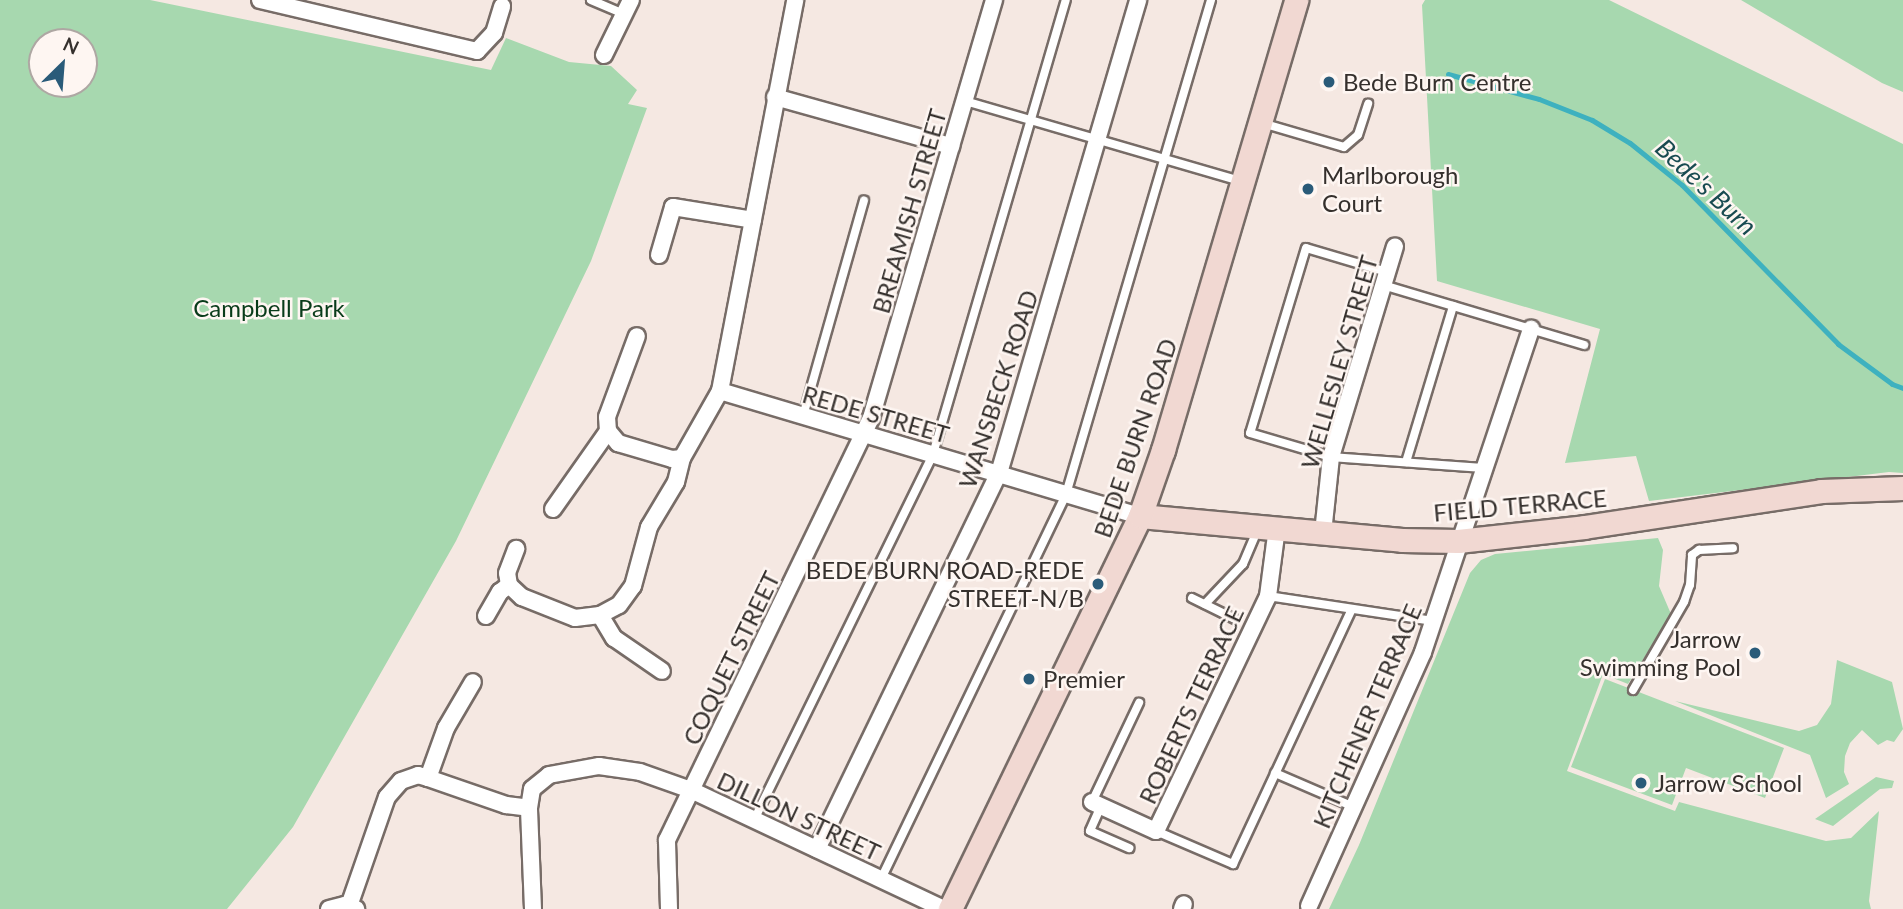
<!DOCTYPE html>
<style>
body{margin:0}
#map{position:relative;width:1903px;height:909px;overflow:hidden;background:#f5e8e2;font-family:Lato,sans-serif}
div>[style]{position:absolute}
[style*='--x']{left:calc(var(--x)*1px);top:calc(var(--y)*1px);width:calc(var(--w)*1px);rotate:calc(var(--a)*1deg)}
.green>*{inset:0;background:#a7d8af}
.stream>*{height:5px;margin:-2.5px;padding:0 2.5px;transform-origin:2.5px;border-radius:2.5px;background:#3eb1bf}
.roads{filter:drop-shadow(2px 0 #776c67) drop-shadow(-2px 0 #776c67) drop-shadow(0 2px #776c67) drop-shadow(0 -2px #776c67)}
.lane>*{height:8px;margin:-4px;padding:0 4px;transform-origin:4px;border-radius:4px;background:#fff}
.street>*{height:16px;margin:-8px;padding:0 8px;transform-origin:8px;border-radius:8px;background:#fff}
.secondary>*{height:23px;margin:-11.5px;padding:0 11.5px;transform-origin:11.5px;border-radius:11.5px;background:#f1d8d2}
.dots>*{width:19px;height:19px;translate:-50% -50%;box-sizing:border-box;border:4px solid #fef6f2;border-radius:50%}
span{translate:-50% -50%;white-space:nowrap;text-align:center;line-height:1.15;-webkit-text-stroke:5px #fef6f2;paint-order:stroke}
.poi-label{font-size:24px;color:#35302d}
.left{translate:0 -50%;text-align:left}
.right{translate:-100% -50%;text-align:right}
.street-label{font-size:24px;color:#35302d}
.park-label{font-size:24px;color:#093c1a}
.water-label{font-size:26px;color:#194b51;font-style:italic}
.north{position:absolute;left:28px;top:28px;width:70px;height:70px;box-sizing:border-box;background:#fef6f2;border:2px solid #aea7a3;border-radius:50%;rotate:25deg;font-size:19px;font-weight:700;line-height:28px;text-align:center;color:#35302d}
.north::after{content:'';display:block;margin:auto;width:24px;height:32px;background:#2a5b79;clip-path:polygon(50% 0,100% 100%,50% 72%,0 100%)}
</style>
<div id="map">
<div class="green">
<div style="clip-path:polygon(evenodd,0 0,150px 0,491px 70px,506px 38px,569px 62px,611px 66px,637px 90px,628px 104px,647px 108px,591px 261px,456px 541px,293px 827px,227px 909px,0 909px,0 0,84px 42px,84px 84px,42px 84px,42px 42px,84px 42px)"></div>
<div style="clip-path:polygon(1425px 0,1609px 0,1903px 144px,1903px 473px,1889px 472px,1649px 501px,1636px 456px,1565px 463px,1600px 329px,1437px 281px,1422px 5px)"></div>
<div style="clip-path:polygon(1741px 0,1903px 0,1903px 92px,1882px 83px)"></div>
<div style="clip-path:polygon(1658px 538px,1663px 550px,1659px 586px,1671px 614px,1628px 684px,1603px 674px,1567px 771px,1675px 811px,1679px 802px,1826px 841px,1851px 838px,1879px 811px,1869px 901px,1871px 909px,1329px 909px,1359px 845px,1470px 573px,1481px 560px,1495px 554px)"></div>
<div style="clip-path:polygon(1837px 660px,1892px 682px,1903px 729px,1894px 742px,1887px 740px,1878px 745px,1862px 730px,1850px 743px,1845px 756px,1844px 772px,1849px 784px,1826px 798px,1810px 755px,1675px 701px,1799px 731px,1817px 725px,1831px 704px)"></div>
<div style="clip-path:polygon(1605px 679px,1784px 748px,1765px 798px,1686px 768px,1672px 805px,1571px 767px)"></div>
<div style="clip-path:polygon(1876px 777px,1894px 781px,1892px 788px,1880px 789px,1833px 826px,1815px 819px)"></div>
</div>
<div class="stream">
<div style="--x:1448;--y:74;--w:94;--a:15.4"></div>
<div style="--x:1539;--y:99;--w:57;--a:21.6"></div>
<div style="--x:1592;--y:120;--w:44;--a:31.2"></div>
<div style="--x:1630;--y:143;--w:67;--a:38.9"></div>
<div style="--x:1682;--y:185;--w:223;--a:45.5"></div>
<div style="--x:1838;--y:344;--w:67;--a:36.5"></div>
<div style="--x:1892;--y:384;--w:12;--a:20"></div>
</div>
<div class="roads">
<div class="lane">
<div style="--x:591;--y:0;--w:38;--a:23"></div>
<div style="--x:965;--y:101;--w:287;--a:16.2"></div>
<div style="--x:1262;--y:123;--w:85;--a:16.3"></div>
<div style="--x:1344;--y:147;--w:18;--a:-41"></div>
<div style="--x:1358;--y:135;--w:33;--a:-72"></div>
<div style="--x:1387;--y:272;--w:84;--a:-163.5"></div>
<div style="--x:1306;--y:248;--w:193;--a:106.8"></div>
<div style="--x:1250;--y:433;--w:84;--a:16.5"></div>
<div style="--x:1331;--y:457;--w:152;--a:4.1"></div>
<div style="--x:1383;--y:285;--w:210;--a:16.6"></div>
<div style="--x:803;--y:416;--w:224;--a:-74.2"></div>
<div style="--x:1406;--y:462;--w:163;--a:-73.2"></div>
<div style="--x:1268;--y:596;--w:167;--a:8.6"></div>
<div style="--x:1192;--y:598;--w:48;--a:26"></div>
<div style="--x:1205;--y:604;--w:55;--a:-46.5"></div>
<div style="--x:1243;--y:564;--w:38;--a:-67"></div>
<div style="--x:1633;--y:690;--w:102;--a:-59.9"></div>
<div style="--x:1684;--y:602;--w:18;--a:-71"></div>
<div style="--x:1690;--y:585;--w:30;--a:-86"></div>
<div style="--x:1692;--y:555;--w:9;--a:-36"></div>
<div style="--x:1699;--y:550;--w:34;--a:-3"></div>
<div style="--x:1275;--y:773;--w:86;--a:23.3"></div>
<div style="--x:1092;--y:802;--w:110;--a:-64.6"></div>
<div style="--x:1101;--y:806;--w:27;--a:114"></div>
<div style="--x:1090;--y:831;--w:43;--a:23.6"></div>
<div style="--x:754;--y:820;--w:407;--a:-63.9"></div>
<div style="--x:933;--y:454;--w:473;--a:-73.7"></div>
<div style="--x:1156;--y:831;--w:84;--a:23.2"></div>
<div style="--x:1233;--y:864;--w:281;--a:-65"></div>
<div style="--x:881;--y:879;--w:427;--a:-64.3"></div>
<div style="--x:1066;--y:494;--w:515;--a:-73.64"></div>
</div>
<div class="street">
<div style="--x:260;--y:0;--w:223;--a:13.2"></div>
<div style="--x:477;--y:51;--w:25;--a:-47"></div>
<div style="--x:494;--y:33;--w:28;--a:-73"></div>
<div style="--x:604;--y:55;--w:61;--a:-63.9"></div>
<div style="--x:775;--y:97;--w:183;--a:15.6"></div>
<div style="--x:659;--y:255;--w:50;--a:-73.7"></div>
<div style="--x:673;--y:207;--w:81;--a:9.2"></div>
<div style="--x:720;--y:391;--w:438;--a:16.6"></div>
<div style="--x:608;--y:431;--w:16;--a:50"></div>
<div style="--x:618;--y:443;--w:56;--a:16.5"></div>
<div style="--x:672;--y:459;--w:10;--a:-6"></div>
<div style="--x:682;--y:458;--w:77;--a:-60.4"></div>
<div style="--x:720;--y:391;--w:398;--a:-79.1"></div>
<div style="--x:553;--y:509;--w:95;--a:-54.8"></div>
<div style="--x:608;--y:431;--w:14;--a:-94"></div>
<div style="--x:607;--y:417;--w:86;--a:-69.7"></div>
<div style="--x:1323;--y:533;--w:76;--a:-84"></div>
<div style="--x:1331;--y:457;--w:220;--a:-73.1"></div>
<div style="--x:509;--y:585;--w:18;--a:43"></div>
<div style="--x:522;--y:597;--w:57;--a:21.6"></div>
<div style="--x:575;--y:618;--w:25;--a:-7"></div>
<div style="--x:600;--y:615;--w:21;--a:-28"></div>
<div style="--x:619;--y:605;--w:24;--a:-54"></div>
<div style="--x:633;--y:586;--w:61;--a:-74.8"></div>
<div style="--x:649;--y:527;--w:52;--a:-59"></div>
<div style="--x:676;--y:482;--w:25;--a:-76"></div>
<div style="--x:600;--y:615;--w:27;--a:59"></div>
<div style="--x:614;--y:638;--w:58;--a:34.5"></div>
<div style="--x:486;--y:616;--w:28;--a:-60"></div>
<div style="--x:500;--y:592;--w:11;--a:-38"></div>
<div style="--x:509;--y:585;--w:12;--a:-99"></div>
<div style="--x:507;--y:573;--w:26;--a:-69"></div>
<div style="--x:428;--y:778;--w:53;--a:-70.2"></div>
<div style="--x:446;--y:728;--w:53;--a:-59.6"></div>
<div style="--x:1092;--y:802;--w:70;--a:24.4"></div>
<div style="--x:1156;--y:831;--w:260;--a:-64.5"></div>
<div style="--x:1268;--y:596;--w:69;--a:-82.5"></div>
<div style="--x:817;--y:849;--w:418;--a:-64.2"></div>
<div style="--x:999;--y:473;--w:493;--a:-73.6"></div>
<div style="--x:349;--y:906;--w:115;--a:-70.8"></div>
<div style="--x:387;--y:797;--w:21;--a:-49"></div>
<div style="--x:401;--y:781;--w:18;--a:-19"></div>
<div style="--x:418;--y:775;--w:10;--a:17"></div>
<div style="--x:428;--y:778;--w:83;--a:19.1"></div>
<div style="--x:506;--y:805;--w:23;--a:7"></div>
<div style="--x:1309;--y:906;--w:278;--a:-65.8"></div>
<div style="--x:1423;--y:652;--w:341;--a:-71.5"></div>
<div style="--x:329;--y:909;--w:16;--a:-14"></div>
<div style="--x:345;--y:905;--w:12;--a:20"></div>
<div style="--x:533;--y:909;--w:101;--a:-92.3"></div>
<div style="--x:529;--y:808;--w:19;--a:-81"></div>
<div style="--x:532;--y:789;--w:22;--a:-39"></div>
<div style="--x:549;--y:775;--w:51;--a:-10.2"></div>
<div style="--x:599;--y:766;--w:41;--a:8.3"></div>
<div style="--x:640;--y:772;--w:54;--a:19.4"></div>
<div style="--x:691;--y:790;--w:280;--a:25.2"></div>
<div style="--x:669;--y:909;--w:69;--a:-91.7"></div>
<div style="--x:667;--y:840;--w:469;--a:-64.2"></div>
<div style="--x:871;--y:418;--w:436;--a:-73.6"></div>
<div style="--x:1182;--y:909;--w:5;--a:-68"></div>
</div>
<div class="secondary">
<div style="--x:1140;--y:516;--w:263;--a:5.2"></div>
<div style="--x:1402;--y:540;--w:56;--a:1"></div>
<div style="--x:1458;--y:541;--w:127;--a:-6.3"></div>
<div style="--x:1584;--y:527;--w:240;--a:-8.6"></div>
<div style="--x:1821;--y:491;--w:82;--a:-2.1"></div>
<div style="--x:950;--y:909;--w:437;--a:-64.2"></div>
<div style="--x:1140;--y:516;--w:70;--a:-70.8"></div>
<div style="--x:1163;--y:450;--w:469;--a:-73.5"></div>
</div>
</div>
<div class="dots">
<div style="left:1329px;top:82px;background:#2a5b79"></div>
<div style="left:1308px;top:189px;background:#2a5b79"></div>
<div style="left:1098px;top:584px;background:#2a5b79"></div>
<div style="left:1755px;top:653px;background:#2a5b79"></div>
<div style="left:1029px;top:679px;background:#2a5b79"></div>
<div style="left:1641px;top:783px;background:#2a5b79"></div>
</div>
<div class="poi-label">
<span class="left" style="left:1343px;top:82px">Bede Burn Centre</span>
<span class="left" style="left:1322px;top:189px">Marlborough<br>Court</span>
<span class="right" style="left:1084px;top:584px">BEDE BURN ROAD-REDE<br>STREET-N/B</span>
<span class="right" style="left:1741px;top:653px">Jarrow<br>Swimming Pool</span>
<span class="left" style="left:1043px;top:679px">Premier</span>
<span class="left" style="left:1655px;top:783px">Jarrow School</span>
</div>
<div class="street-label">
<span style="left:909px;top:211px;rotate:-74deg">BREAMISH STREET</span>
<span style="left:1339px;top:362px;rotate:-74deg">WELLESLEY STREET</span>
<span style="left:998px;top:389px;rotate:-72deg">WANSBECK ROAD</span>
<span style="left:876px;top:414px;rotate:16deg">REDE STREET</span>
<span style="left:1135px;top:438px;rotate:-71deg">BEDE BURN ROAD</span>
<span style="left:1520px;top:505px;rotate:-5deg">FIELD TERRACE</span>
<span style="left:731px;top:658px;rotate:-64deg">COQUET STREET</span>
<span style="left:1191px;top:705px;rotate:-65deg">ROBERTS TERRACE</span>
<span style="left:1367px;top:716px;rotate:-67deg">KITCHENER TERRACE</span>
<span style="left:799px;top:816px;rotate:25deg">DILLON STREET</span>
</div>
<div class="park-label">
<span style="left:269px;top:308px">Campbell Park</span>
</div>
<div class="water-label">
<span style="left:1706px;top:187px;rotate:43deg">Bede's Burn</span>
</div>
<div class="north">N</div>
</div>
